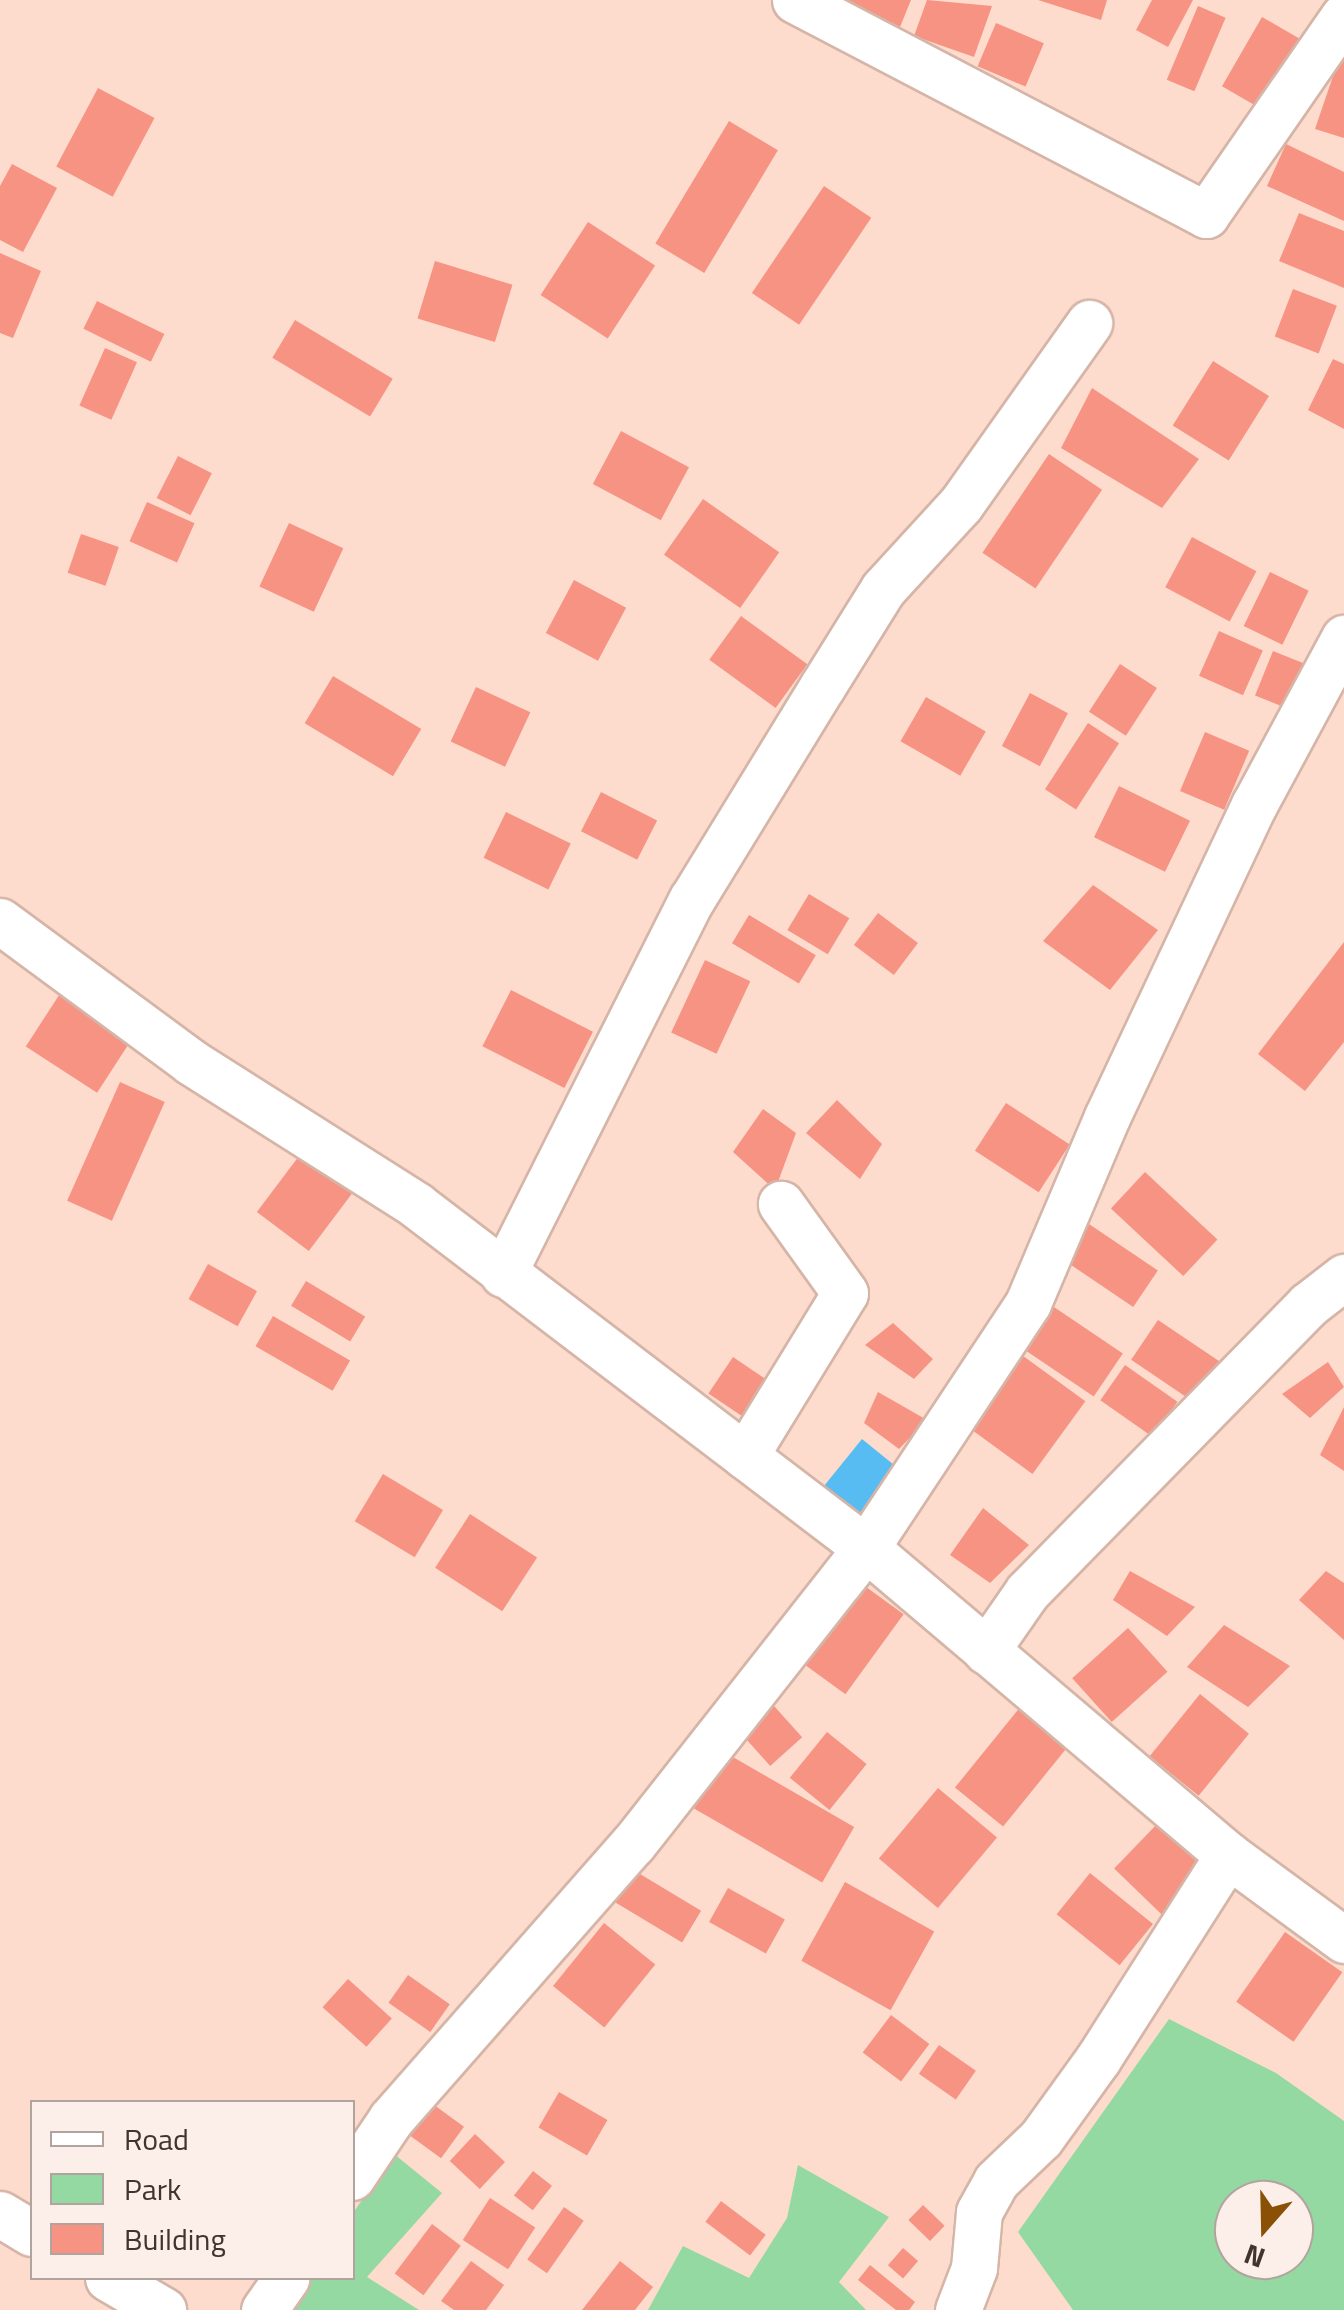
<!DOCTYPE html>
<style>
body{margin:0}
#map{position:relative;width:1344px;height:2310px;overflow:hidden;background:#fddcce;font-family:"Titillium Web",sans-serif}
div>[style]{position:absolute}
[style*='--x']{left:calc(var(--x)*1px);top:calc(var(--y)*1px);width:calc(var(--w)*1px);rotate:calc(var(--a)*1deg)}
.green>*{inset:0;background:#94d8a2}
.water>*{inset:0;background:#56bcf2;transform-origin:0 0}
.building>*{inset:0;background:#f69383;transform-origin:0 0}
.roads{filter:drop-shadow(2px 0 #d5b5a7) drop-shadow(-2px 0 #d5b5a7) drop-shadow(0 2px #d5b5a7) drop-shadow(0 -2px #d5b5a7)}
.minor>*{height:45px;margin:-22.5px;padding:0 22.5px;transform-origin:22.5px;border-radius:22.5px;background:#fff}
span{translate:-50% -50%;white-space:nowrap;text-align:center;line-height:1.15;-webkit-text-stroke:9px #fceee8;paint-order:stroke}
.legend{position:absolute;left:30px;top:2100px;width:325px;height:180px;box-sizing:border-box;background:#fceee8;border:2px solid #b1a49e;margin:0;padding:12px 18px;list-style:none;font-size:30px;color:#41342f}
.legend li{display:flex;align-items:center;gap:20px;height:50px}
.legend b{width:50px;border:2px solid #b1a49e}
.north{position:absolute;left:1214px;top:2180px;width:100px;height:100px;box-sizing:border-box;background:#fceee8;border:2px solid #b1a49e;border-radius:50%;rotate:200deg;font-size:28px;font-weight:700;line-height:40px;text-align:center;color:#41342f}
.north::after{content:'';display:block;margin:auto;width:35px;height:45px;background:#895006;clip-path:polygon(50% 0,100% 100%,50% 72%,0 100%)}
</style>
<div id="map">
<div class="green">
<div style="clip-path:polygon(evenodd,1169px 2019px,1276px 2073px,1344px 2121px,1344px 2310px,1073px 2310px,1018px 2232px,1169px 2019px,1294px 2200px,1294px 2260px,1234px 2260px,1234px 2200px,1294px 2200px)"></div>
<div style="clip-path:polygon(394px 2154px,442px 2193px,367px 2277px,419px 2310px,284px 2310px,307px 2278px,352px 2278px,353px 2213px)"></div>
<div style="clip-path:polygon(798px 2165px,889px 2217px,839px 2282px,866px 2310px,648px 2310px,683px 2246px,749px 2278px,787px 2218px)"></div>
</div>
<div class="water">
<div style="left:862px;top:1439px;width:46px;height:71px;rotate:39deg"></div>
</div>
<div class="building">
<div style="clip-path:polygon(847px 0,911px 0,900px 27px)"></div>
<div style="clip-path:polygon(927px 0,992px 6px,974px 57px,914px 36px)"></div>
<div style="clip-path:polygon(1038px 0,1107px 0,1101px 20px)"></div>
<div style="clip-path:polygon(1152px 0,1193px 0,1168px 47px,1136px 30px)"></div>
<div style="left:1198px;top:6px;width:30px;height:80px;rotate:23deg"></div>
<div style="left:1262px;top:17px;width:43px;height:80px;rotate:30deg"></div>
<div style="left:996px;top:23px;width:52px;height:47px;rotate:23deg"></div>
<div style="clip-path:polygon(1344px 44px,1344px 138px,1315px 129px)"></div>
<div style="left:98px;top:88px;width:64px;height:89px;rotate:28deg"></div>
<div style="left:729px;top:121px;width:57px;height:143px;rotate:31deg"></div>
<div style="clip-path:polygon(1286px 144px,1344px 172px,1344px 221px,1267px 186px)"></div>
<div style="clip-path:polygon(12px 164px,57px 188px,23px 252px,0 240px,0 186px)"></div>
<div style="left:824px;top:186px;width:57px;height:129px;rotate:34deg"></div>
<div style="clip-path:polygon(1299px 213px,1344px 231px,1344px 288px,1279px 261px)"></div>
<div style="left:588px;top:222px;width:80px;height:87px;rotate:33deg"></div>
<div style="clip-path:polygon(0 253px,41px 271px,13px 338px,0 333px)"></div>
<div style="left:435px;top:261px;width:81px;height:60px;rotate:17deg"></div>
<div style="left:1293px;top:289px;width:47px;height:51px;rotate:21deg"></div>
<div style="left:97px;top:301px;width:75px;height:31px;rotate:26deg"></div>
<div style="left:295px;top:320px;width:114px;height:44px;rotate:31deg"></div>
<div style="left:105px;top:348px;width:35px;height:63px;rotate:24deg"></div>
<div style="clip-path:polygon(1333px 359px,1344px 364px,1344px 429px,1308px 410px)"></div>
<div style="left:1213px;top:361px;width:66px;height:76px;rotate:32deg"></div>
<div style="clip-path:polygon(1092px 388px,1199px 459px,1162px 508px,1061px 448px)"></div>
<div style="left:621px;top:431px;width:77px;height:60px;rotate:28deg"></div>
<div style="left:1049px;top:454px;width:64px;height:119px;rotate:34deg"></div>
<div style="left:178px;top:456px;width:38px;height:47px;rotate:27deg"></div>
<div style="left:703px;top:499px;width:93px;height:68px;rotate:35deg"></div>
<div style="left:147px;top:502px;width:52px;height:43px;rotate:24deg"></div>
<div style="left:289px;top:523px;width:60px;height:70px;rotate:25deg"></div>
<div style="left:81px;top:534px;width:40px;height:41px;rotate:19deg"></div>
<div style="left:1192px;top:537px;width:73px;height:57px;rotate:28deg"></div>
<div style="left:1270px;top:572px;width:43px;height:60px;rotate:26deg"></div>
<div style="left:574px;top:580px;width:59px;height:60px;rotate:28deg"></div>
<div style="left:741px;top:616px;width:82px;height:54px;rotate:36deg"></div>
<div style="left:1219px;top:631px;width:48px;height:49px;rotate:24deg"></div>
<div style="left:1273px;top:651px;width:43px;height:48px;rotate:22deg"></div>
<div style="left:1120px;top:664px;width:44px;height:57px;rotate:33deg"></div>
<div style="left:333px;top:676px;width:103px;height:55px;rotate:31deg"></div>
<div style="left:476px;top:687px;width:60px;height:60px;rotate:25deg"></div>
<div style="left:1030px;top:693px;width:43px;height:60px;rotate:28deg"></div>
<div style="left:926px;top:697px;width:69px;height:51px;rotate:30deg"></div>
<div style="left:1088px;top:723px;width:37px;height:79px;rotate:33deg"></div>
<div style="left:1205px;top:732px;width:48px;height:64px;rotate:23deg"></div>
<div style="left:1119px;top:786px;width:79px;height:57px;rotate:26deg"></div>
<div style="left:601px;top:792px;width:63px;height:44px;rotate:27deg"></div>
<div style="left:506px;top:812px;width:72px;height:51px;rotate:26deg"></div>
<div style="clip-path:polygon(1093px 885px,1158px 930px,1110px 990px,1043px 941px)"></div>
<div style="left:809px;top:894px;width:47px;height:42px;rotate:31deg"></div>
<div style="left:878px;top:913px;width:50px;height:40px;rotate:37deg"></div>
<div style="left:749px;top:915px;width:78px;height:33px;rotate:31deg"></div>
<div style="clip-path:polygon(1344px 942px,1344px 1042px,1305px 1091px,1258px 1054px)"></div>
<div style="left:705px;top:960px;width:50px;height:80px;rotate:25deg"></div>
<div style="left:65px;top:986px;width:85px;height:72px;rotate:33deg"></div>
<div style="left:511px;top:990px;width:92px;height:63px;rotate:27deg"></div>
<div style="left:120px;top:1082px;width:49px;height:130px;rotate:24deg"></div>
<div style="clip-path:polygon(837px 1100px,882px 1144px,860px 1179px,806px 1133px)"></div>
<div style="left:1006px;top:1103px;width:76px;height:57px;rotate:33deg"></div>
<div style="clip-path:polygon(763px 1109px,796px 1133px,775px 1190px,733px 1152px)"></div>
<div style="left:302px;top:1152px;width:65px;height:75px;rotate:37deg"></div>
<div style="left:1145px;top:1172px;width:99px;height:50px;rotate:43deg"></div>
<div style="left:1089px;top:1224px;width:83px;height:44px;rotate:34deg"></div>
<div style="left:208px;top:1264px;width:56px;height:40px;rotate:29deg"></div>
<div style="left:306px;top:1281px;width:69px;height:29px;rotate:31deg"></div>
<div style="left:1054px;top:1307px;width:83px;height:52px;rotate:34deg"></div>
<div style="left:273px;top:1316px;width:89px;height:35px;rotate:30deg"></div>
<div style="left:1158px;top:1320px;width:78px;height:48px;rotate:34deg"></div>
<div style="clip-path:polygon(893px 1323px,933px 1359px,914px 1379px,865px 1345px)"></div>
<div style="left:1015px;top:1350px;width:87px;height:90px;rotate:36deg"></div>
<div style="left:733px;top:1357px;width:43px;height:44px;rotate:34deg"></div>
<div style="clip-path:polygon(1328px 1362px,1344px 1387px,1310px 1418px,1282px 1394px)"></div>
<div style="left:1125px;top:1365px;width:64px;height:43px;rotate:35deg"></div>
<div style="clip-path:polygon(878px 1392px,927px 1420px,899px 1449px,864px 1423px)"></div>
<div style="clip-path:polygon(1344px 1407px,1344px 1471px,1320px 1455px)"></div>
<div style="left:383px;top:1474px;width:70px;height:55px;rotate:31deg"></div>
<div style="clip-path:polygon(983px 1508px,1029px 1545px,990px 1583px,950px 1555px)"></div>
<div style="left:470px;top:1514px;width:80px;height:64px;rotate:33deg"></div>
<div style="clip-path:polygon(1130px 1571px,1195px 1607px,1167px 1636px,1113px 1600px)"></div>
<div style="clip-path:polygon(1326px 1571px,1344px 1583px,1344px 1640px,1299px 1600px)"></div>
<div style="left:851px;top:1576px;width:65px;height:99px;rotate:36deg"></div>
<div style="clip-path:polygon(1224px 1625px,1290px 1666px,1248px 1707px,1187px 1667px)"></div>
<div style="left:1128px;top:1628px;width:59px;height:75px;rotate:48deg"></div>
<div style="left:1200px;top:1694px;width:63px;height:80px;rotate:39deg"></div>
<div style="left:766px;top:1697px;width:54px;height:43px;rotate:48deg"></div>
<div style="left:1021px;top:1706px;width:62px;height:105px;rotate:39deg"></div>
<div style="left:827px;top:1732px;width:51px;height:59px;rotate:39deg"></div>
<div style="left:726px;top:1753px;width:148px;height:64px;rotate:30deg"></div>
<div style="left:938px;top:1788px;width:77px;height:92px;rotate:40deg"></div>
<div style="left:1160px;top:1821px;width:69px;height:66px;rotate:44deg"></div>
<div style="left:630px;top:1868px;width:83px;height:37px;rotate:31deg"></div>
<div style="left:1090px;top:1873px;width:81px;height:53px;rotate:39deg"></div>
<div style="left:845px;top:1882px;width:102px;height:90px;rotate:29deg"></div>
<div style="left:728px;top:1888px;width:65px;height:39px;rotate:29deg"></div>
<div style="left:604px;top:1923px;width:66px;height:81px;rotate:39deg"></div>
<div style="left:1285px;top:1932px;width:70px;height:85px;rotate:35deg"></div>
<div style="left:408px;top:1975px;width:51px;height:34px;rotate:35deg"></div>
<div style="left:348px;top:1979px;width:59px;height:38px;rotate:42deg"></div>
<div style="left:891px;top:2015px;width:48px;height:47px;rotate:37deg"></div>
<div style="left:939px;top:2045px;width:45px;height:35px;rotate:35deg"></div>
<div style="left:559px;top:2092px;width:56px;height:41px;rotate:30deg"></div>
<div style="left:430px;top:2102px;width:42px;height:39px;rotate:36deg"></div>
<div style="left:475px;top:2134px;width:41px;height:37px;rotate:43deg"></div>
<div style="left:533px;top:2171px;width:24px;height:31px;rotate:38deg"></div>
<div style="left:490px;top:2198px;width:54px;height:50px;rotate:33deg"></div>
<div style="left:721px;top:2201px;width:56px;height:26px;rotate:37deg"></div>
<div style="left:923px;top:2205px;width:30px;height:21px;rotate:44deg"></div>
<div style="left:564px;top:2207px;width:24px;height:64px;rotate:35deg"></div>
<div style="left:432px;top:2224px;width:36px;height:62px;rotate:37deg"></div>
<div style="left:903px;top:2248px;width:20px;height:23px;rotate:41deg"></div>
<div style="clip-path:polygon(471px 2261px,504px 2285px,486px 2310px,454px 2310px,441px 2301px)"></div>
<div style="clip-path:polygon(620px 2261px,653px 2287px,635px 2310px,582px 2310px)"></div>
<div style="clip-path:polygon(870px 2265px,915px 2302px,909px 2310px,896px 2310px,858px 2280px)"></div>
</div>
<div class="roads">
<div class="minor">
<div style="--x:795;--y:0;--w:464;--a:27.6"></div>
<div style="--x:1206;--y:215;--w:242;--a:-55.3"></div>
<div style="--x:0;--y:921;--w:237;--a:36.4"></div>
<div style="--x:191;--y:1062;--w:267;--a:32.4"></div>
<div style="--x:416;--y:1205;--w:566;--a:37.32"></div>
<div style="--x:866;--y:1548;--w:294;--a:-56.5"></div>
<div style="--x:1028;--y:1303;--w:202;--a:-67"></div>
<div style="--x:1107;--y:1117;--w:345;--a:-64.8"></div>
<div style="--x:1254;--y:805;--w:190;--a:-61.7"></div>
<div style="--x:503;--y:1274;--w:420;--a:-63.3"></div>
<div style="--x:692;--y:899;--w:249;--a:-58.5"></div>
<div style="--x:822;--y:687;--w:115;--a:-58.1"></div>
<div style="--x:883;--y:589;--w:115;--a:-47.5"></div>
<div style="--x:961;--y:504;--w:222;--a:-54.7"></div>
<div style="--x:745;--y:1456;--w:191;--a:-58.5"></div>
<div style="--x:845;--y:1293;--w:110;--a:-125.7"></div>
<div style="--x:986;--y:1651;--w:72;--a:-55.2"></div>
<div style="--x:1027;--y:1592;--w:402;--a:-45.6"></div>
<div style="--x:1308;--y:1305;--w:46;--a:-37.9"></div>
<div style="--x:352;--y:2177;--w:70;--a:-56.1"></div>
<div style="--x:391;--y:2119;--w:366;--a:-48.7"></div>
<div style="--x:633;--y:1844;--w:377;--a:-51.8"></div>
<div style="--x:866;--y:1548;--w:475;--a:40.3"></div>
<div style="--x:1228;--y:1855;--w:144;--a:36.2"></div>
<div style="--x:0;--y:2214;--w:37;--a:31"></div>
<div style="--x:108;--y:2278;--w:64;--a:30.2"></div>
<div style="--x:264;--y:2310;--w:39;--a:-55"></div>
<div style="--x:958;--y:2310;--w:45;--a:-69.1"></div>
<div style="--x:974;--y:2268;--w:56;--a:-84.9"></div>
<div style="--x:979;--y:2212;--w:35;--a:-61"></div>
<div style="--x:996;--y:2181;--w:62;--a:-43.7"></div>
<div style="--x:1041;--y:2138;--w:97;--a:-54.2"></div>
<div style="--x:1098;--y:2059;--w:242;--a:-57.5"></div>
</div>
</div>
<ul class="legend">
<li><b style="height:12px;background:#fff"></b>Road</li>
<li><b style="height:28px;background:#94d8a2"></b>Park</li>
<li><b style="height:28px;background:#f69383"></b>Building</li>
</ul>
<div class="north">N</div>
</div>
